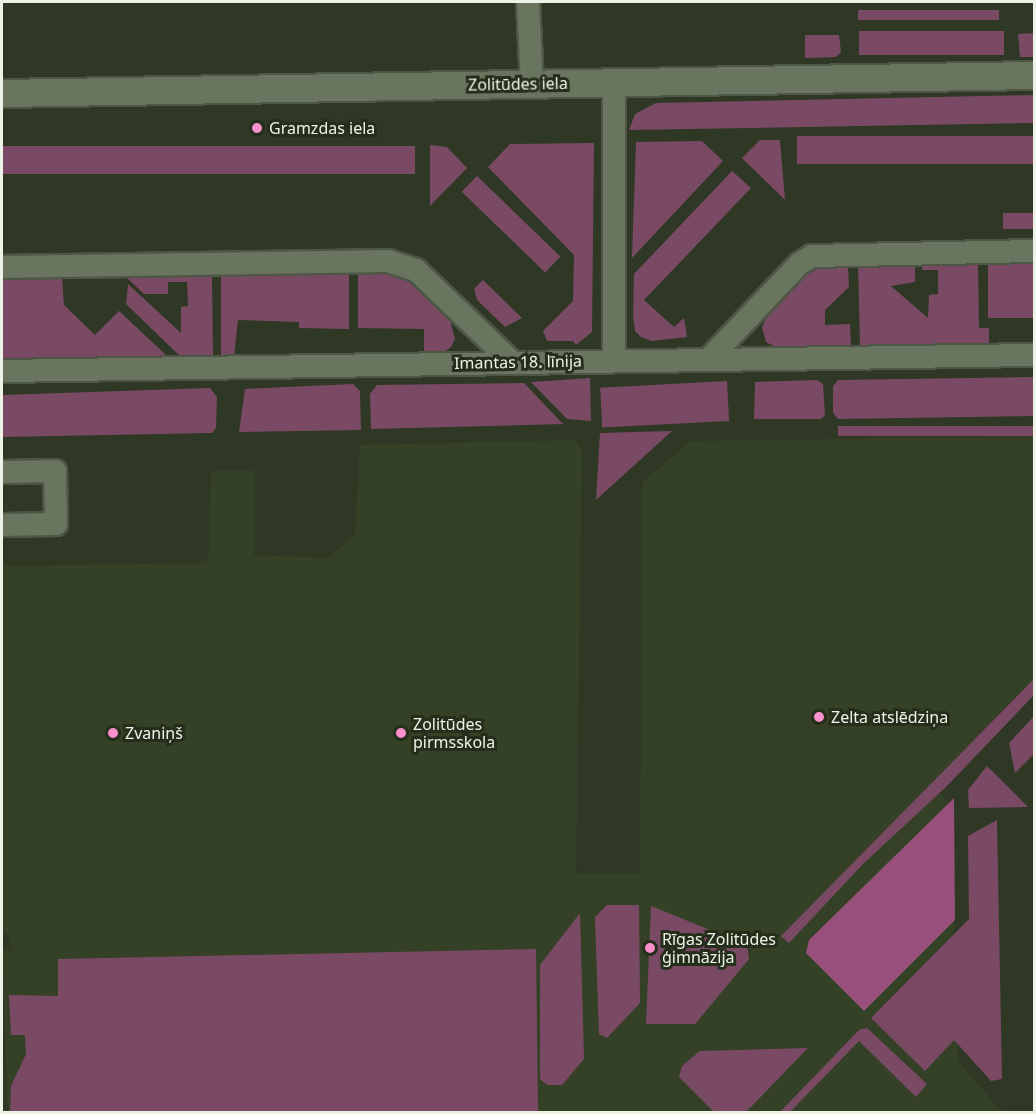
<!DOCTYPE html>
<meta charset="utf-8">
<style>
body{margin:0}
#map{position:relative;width:1036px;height:1114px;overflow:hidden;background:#2e3824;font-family:"Noto Sans",sans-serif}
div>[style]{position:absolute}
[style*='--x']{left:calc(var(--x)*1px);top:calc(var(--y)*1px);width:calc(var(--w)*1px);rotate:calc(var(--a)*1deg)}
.built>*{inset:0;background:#344126}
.green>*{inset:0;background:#7a4a65;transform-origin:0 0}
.forest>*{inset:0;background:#965079}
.roads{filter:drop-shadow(2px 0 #4e5645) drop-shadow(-2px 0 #4e5645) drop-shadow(0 2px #4e5645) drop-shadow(0 -2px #4e5645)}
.minor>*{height:22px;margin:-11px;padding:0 11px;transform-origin:11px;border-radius:11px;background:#69755e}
.tertiary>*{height:27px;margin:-13.5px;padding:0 13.5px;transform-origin:13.5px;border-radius:13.5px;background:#69755e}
.dots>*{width:16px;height:16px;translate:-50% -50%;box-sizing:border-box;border:3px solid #242e1a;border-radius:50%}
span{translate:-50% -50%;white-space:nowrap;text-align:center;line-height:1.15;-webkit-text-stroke:6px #242e1a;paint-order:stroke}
.street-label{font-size:16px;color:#edf4e7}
.poi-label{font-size:16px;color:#edf4e7}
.left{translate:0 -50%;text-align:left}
.frame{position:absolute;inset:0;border:3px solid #edf4e7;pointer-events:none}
</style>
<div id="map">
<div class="built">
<div style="clip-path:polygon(1034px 436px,1034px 679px,931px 783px,951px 805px,958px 1061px,1002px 1112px,8px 1112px,2px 951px,12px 950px,9px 936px,2px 930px,2px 566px,206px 563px,209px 552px,211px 471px,254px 471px,254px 555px,328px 558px,355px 535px,360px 445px,576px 440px,582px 452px,576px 874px,640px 874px,642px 483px,690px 441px)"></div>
</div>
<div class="green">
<div style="left:858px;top:10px;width:141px;height:10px"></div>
<div style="left:1004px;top:31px;width:24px;height:145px;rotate:90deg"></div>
<div style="clip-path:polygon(1034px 33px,1034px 57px,1020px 57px,1018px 34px)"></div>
<div style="clip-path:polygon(805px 35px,839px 35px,841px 52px,836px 57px,805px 58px)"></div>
<div style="clip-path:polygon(1034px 95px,1034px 123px,629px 130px,635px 114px,656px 103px)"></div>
<div style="left:1034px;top:136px;width:28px;height:237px;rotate:90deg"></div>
<div style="clip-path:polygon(760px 140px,780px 140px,785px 200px,742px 158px)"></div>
<div style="clip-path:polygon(702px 141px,723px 161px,632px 258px,636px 142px)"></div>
<div style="clip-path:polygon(594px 143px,592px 332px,576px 345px,573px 341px,547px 341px,543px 331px,573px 301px,574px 255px,488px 167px,510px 144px)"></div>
<div style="clip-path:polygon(430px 145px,447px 147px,467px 168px,430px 206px)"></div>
<div style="left:415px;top:146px;width:28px;height:413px;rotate:90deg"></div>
<div style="clip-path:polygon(732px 171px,751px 188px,644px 300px,674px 327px,684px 318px,687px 337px,652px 341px,641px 337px,635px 331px,633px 316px,634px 274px)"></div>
<div style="left:477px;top:176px;width:116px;height:22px;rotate:44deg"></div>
<div style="left:1003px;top:213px;width:31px;height:16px"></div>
<div style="clip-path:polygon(978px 263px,979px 328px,989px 328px,989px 344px,860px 346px,858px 265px,915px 264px,915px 282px,891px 286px,928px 318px,929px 295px,938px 294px,938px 270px,922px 270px,922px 264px)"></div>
<div style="left:1034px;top:263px;width:55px;height:46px;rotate:90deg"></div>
<div style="clip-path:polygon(821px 265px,848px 265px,849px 287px,825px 310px,825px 325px,850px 324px,851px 346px,775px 347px,766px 342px,762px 327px,771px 308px,803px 276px)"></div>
<div style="clip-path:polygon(349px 273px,349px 329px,299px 328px,299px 322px,238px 320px,234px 356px,221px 356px,221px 275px)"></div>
<div style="clip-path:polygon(358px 273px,399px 274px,414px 282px,450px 320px,455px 339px,451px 347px,444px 352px,424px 351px,424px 329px,358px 328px)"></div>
<div style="clip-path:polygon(212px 275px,213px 356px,180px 356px,126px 304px,128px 284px,181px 333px,181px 307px,188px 306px,187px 282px,168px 282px,168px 294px,144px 294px,125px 276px)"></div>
<div style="clip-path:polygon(62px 278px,64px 305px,95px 335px,119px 311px,167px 356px,2px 360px,2px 279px)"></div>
<div style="clip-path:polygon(483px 280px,522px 318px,505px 327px,477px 300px,474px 289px)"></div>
<div style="clip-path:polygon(1034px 377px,1034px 416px,838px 419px,833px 413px,833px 386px,838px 380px)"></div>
<div style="clip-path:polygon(590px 378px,591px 421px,567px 419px,531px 382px)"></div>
<div style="clip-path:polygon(817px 380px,823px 384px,825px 415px,821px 419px,754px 419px,755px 382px)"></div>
<div style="left:727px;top:381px;width:40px;height:127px;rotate:87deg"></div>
<div style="clip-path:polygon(524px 383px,563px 424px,371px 429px,370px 394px,377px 385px)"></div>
<div style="clip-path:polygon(353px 384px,360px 391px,361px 430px,239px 432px,245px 389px)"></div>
<div style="clip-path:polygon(210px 388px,217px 397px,216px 428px,212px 433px,2px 437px,2px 395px)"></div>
<div style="left:1034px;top:426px;width:10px;height:196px;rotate:90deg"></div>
<div style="clip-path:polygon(672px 431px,596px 500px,600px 433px)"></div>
<div style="clip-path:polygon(1034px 679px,1034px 695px,947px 786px,863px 864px,789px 943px,781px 936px)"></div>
<div style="clip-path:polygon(1034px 716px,1034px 754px,1015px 773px,1009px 743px)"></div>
<div style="clip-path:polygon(987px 766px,1028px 807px,969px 808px,968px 790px)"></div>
<div style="clip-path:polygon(997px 820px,1002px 1079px,991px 1081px,954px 1040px,925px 1071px,871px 1018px,969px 919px,968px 836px)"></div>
<div style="clip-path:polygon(607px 905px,639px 905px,640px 1003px,607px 1038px,599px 1034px,595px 917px)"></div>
<div style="clip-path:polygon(651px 906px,747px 945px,749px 959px,695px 1024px,646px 1024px)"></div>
<div style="clip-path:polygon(580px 913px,584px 1059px,562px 1085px,547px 1085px,540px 1079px,540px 965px)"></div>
<div style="clip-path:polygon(536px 949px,538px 1112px,10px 1112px,11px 1086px,26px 1054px,25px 1035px,11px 1035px,9px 995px,58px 996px,58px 959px)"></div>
<div style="clip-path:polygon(867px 1028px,927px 1084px,916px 1097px,859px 1041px,790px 1112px,780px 1112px,859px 1030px)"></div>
<div style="clip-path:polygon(808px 1048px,746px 1112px,714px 1112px,679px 1077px,682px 1066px,700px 1051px)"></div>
</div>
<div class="forest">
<div style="clip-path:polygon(954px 798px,955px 920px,864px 1011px,806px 953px,809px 940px)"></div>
</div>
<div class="roads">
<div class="minor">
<div style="--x:528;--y:2;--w:81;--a:87.2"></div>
<div style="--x:614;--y:83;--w:277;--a:90"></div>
<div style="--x:2;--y:267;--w:386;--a:-0.9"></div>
<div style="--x:388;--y:261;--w:29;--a:18"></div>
<div style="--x:416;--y:270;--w:132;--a:43.8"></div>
<div style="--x:708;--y:360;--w:132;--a:-46.5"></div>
<div style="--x:799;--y:264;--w:15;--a:-32"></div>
<div style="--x:812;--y:256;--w:222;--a:-1.3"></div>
<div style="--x:2;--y:371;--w:1032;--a:-0.89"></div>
<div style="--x:2;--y:472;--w:53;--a:-1.1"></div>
<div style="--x:55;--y:471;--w:53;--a:88.9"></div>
<div style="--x:56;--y:524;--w:54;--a:178.9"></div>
</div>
<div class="tertiary">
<div style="--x:2;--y:93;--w:1032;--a:-1"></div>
</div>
</div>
<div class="dots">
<div style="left:257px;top:128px;background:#f890cc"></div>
<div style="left:819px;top:717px;background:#f890cc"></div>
<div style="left:113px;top:733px;background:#f890cc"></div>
<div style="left:401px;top:733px;background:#f890cc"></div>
<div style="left:650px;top:948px;background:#f890cc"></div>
</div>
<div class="street-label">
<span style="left:518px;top:84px;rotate:-1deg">Zolitūdes iela</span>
<span style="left:518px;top:362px;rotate:-1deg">Imantas 18. līnija</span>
</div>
<div class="poi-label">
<span class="left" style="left:269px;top:128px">Gramzdas iela</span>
<span class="left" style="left:831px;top:717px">Zelta atslēdziņa</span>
<span class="left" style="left:413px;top:733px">Zolitūdes<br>pirmsskola</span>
<span class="left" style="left:125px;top:733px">Zvaniņš</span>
<span class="left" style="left:662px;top:948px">Rīgas Zolitūdes<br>ģimnāzija</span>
</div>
<div class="frame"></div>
</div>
